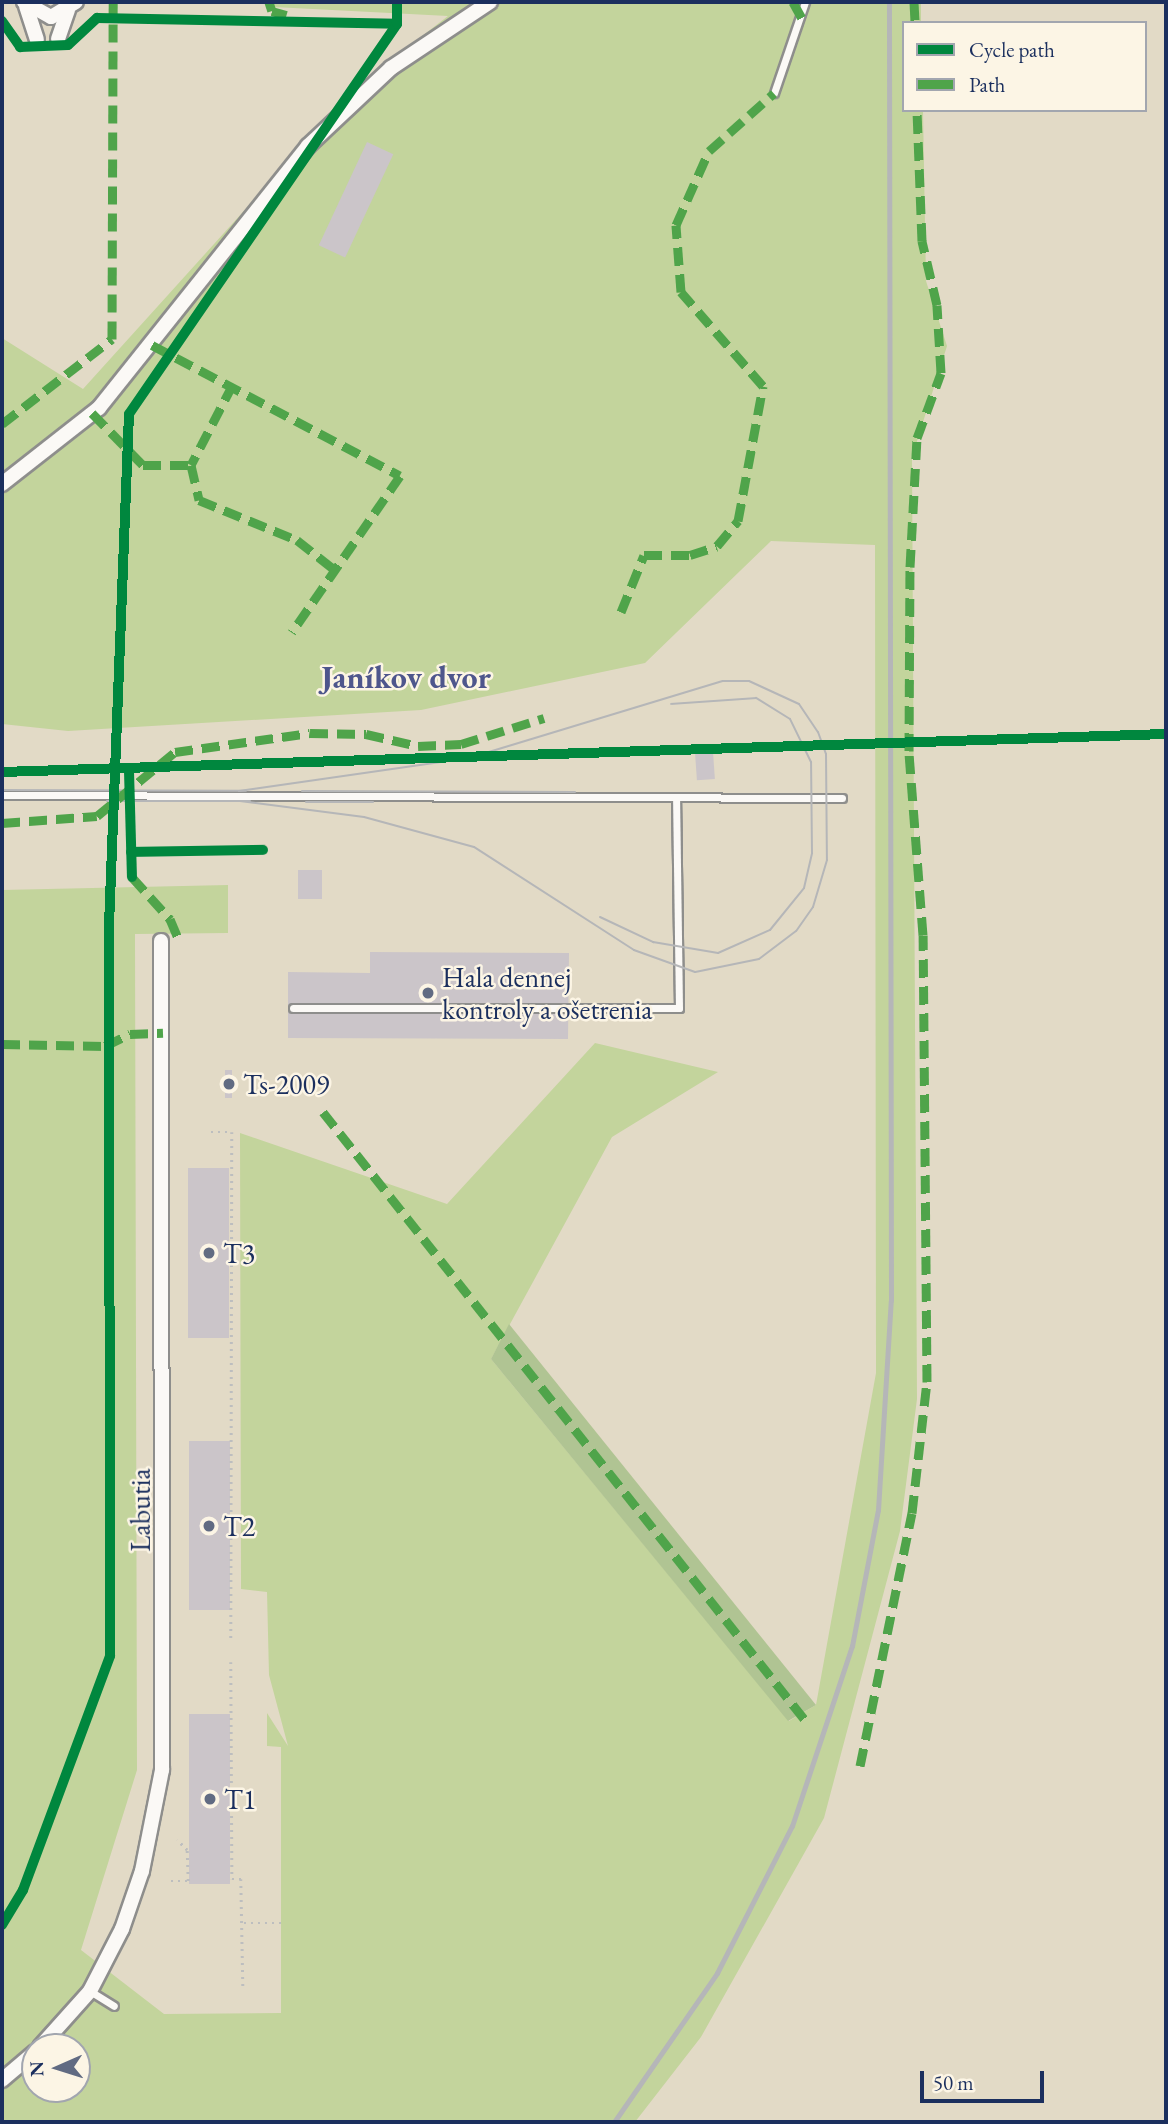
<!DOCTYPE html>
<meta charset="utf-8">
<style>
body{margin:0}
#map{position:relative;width:1168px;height:2124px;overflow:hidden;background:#e2dac6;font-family:"EB Garamond",serif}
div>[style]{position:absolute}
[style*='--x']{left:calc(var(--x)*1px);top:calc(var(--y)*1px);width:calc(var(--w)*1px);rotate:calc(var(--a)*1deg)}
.green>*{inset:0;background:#c3d49c}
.forest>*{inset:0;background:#b0c493}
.building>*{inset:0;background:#cbc5c9;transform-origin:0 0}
.path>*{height:2.5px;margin-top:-1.25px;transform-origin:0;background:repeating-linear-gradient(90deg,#bdbebf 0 2px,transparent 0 7px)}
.roads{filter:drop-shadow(2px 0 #8e8e8c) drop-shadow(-2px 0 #8e8e8c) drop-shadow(0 2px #8e8e8c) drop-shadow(0 -2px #8e8e8c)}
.service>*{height:7px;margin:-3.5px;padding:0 3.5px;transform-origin:3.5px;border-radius:3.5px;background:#fbf9f6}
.minor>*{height:14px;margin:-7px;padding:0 7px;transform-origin:7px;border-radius:7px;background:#fbf9f6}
.tram>*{height:2px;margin:-1px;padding:0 1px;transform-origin:1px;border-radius:1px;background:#b5b6b8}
.rail>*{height:5px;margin:-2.5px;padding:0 2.5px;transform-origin:2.5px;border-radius:2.5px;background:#b5b6b8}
.quiet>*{height:9px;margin-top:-4.5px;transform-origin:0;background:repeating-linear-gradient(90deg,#4fa44a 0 18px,transparent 0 27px)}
.cycleway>*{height:10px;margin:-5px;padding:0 5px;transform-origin:5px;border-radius:5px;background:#00873e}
.dots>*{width:19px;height:19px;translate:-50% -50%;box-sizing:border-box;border:4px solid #fcf5e5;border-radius:50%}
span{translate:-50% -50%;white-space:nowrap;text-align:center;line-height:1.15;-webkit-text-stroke:5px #fcf5e5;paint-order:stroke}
.poi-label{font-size:28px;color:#1b2f5e}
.left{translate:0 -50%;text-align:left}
.street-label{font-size:28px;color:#1b2f5e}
.quarter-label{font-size:32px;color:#4e568c;font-weight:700}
.frame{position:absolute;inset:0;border:4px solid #1b2f5e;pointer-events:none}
.legend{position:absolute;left:902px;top:21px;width:245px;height:91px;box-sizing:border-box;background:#fcf5e5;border:2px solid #a2a6af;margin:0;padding:9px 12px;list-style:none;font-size:21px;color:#1b2f5e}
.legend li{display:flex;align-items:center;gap:14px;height:35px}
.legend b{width:35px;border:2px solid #a2a6af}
.north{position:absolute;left:21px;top:2033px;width:70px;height:70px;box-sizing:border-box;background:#fcf5e5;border:2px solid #a2a6af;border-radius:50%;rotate:267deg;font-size:19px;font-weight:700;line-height:28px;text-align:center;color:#1b2f5e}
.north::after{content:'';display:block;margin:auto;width:24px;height:32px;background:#616b82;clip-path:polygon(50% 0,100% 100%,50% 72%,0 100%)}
.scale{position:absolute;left:920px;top:2071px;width:124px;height:32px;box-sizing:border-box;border:4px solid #1b2f5e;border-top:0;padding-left:9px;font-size:21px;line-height:24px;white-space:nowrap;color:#1b2f5e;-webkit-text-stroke:5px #fcf5e5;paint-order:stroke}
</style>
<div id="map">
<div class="green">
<div style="clip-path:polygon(evenodd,274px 2px,921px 2px,921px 23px,904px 23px,904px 110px,923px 110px,926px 281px,947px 346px,912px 457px,917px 1399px,900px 1531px,824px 1818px,701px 2037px,635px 2122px,2px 2122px,2px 890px,228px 885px,228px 933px,135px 934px,137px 1770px,81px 1950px,164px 2014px,281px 2013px,281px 1747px,267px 1746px,267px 1713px,288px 1746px,269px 1675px,267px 1592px,241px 1589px,240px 1133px,447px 1204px,595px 1043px,718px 1072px,612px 1137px,491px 1359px,789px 1721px,816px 1705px,876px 1373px,875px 545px,771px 541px,645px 663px,421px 710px,68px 731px,2px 724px,2px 338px,83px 389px,355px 88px,448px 16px,274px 7px,274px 2px,35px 2047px,77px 2047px,77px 2089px,35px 2089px,35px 2047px)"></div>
</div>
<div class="forest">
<div style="clip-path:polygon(509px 1324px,816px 1705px,788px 1721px,491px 1359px)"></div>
</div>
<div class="building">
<div style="left:367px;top:142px;width:29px;height:114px;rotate:25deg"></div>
<div style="left:713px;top:752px;width:27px;height:18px;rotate:86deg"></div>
<div style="left:298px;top:870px;width:24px;height:29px"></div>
<div style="clip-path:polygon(370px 952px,569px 953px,568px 1039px,288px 1038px,288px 972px,370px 973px)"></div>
<div style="left:225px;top:1070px;width:7px;height:28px"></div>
<div style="left:229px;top:1168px;width:170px;height:41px;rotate:90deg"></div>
<div style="left:189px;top:1441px;width:41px;height:169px"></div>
<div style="left:189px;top:1714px;width:41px;height:170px"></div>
</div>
<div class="path">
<div style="--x:211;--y:1132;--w:21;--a:0"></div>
<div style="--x:232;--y:1132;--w:508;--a:90.11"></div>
<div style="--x:231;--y:1662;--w:217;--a:89.7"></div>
<div style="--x:232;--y:1879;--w:9;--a:0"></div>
<div style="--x:241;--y:1879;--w:108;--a:88.9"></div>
<div style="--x:171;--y:1881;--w:17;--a:0"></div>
<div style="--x:188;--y:1881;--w:31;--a:-92"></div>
<div style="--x:187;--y:1850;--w:14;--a:-135"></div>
<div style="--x:244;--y:1923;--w:42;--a:0"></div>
</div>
<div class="roads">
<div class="service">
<div style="--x:774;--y:93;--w:96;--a:-71.2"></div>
<div style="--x:2;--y:795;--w:840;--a:0.2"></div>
<div style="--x:293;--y:1008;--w:386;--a:0"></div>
<div style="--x:679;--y:1008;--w:211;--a:-90.8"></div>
<div style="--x:90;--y:1991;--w:28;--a:32"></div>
</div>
<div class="minor">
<div style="--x:24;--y:2;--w:31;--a:29"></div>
<div style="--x:51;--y:17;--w:29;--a:-31"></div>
<div style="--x:26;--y:6;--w:35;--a:72"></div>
<div style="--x:58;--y:39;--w:31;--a:-71"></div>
<div style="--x:2;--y:484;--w:123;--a:-38.1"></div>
<div style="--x:99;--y:408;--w:335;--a:-51.4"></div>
<div style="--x:308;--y:146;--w:114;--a:-43.2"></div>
<div style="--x:391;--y:68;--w:119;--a:-33.7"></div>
<div style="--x:40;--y:2047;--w:75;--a:-48.2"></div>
<div style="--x:90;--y:1991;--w:70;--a:-62.7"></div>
<div style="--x:122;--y:1929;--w:61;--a:-71"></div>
<div style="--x:142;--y:1871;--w:103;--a:-78.8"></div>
<div style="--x:162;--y:1770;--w:829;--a:-90.07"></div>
<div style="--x:2;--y:2080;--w:43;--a:-40.3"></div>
</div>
</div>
<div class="tram">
<div style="--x:2;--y:790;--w:244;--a:0.2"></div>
<div style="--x:239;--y:791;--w:232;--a:-8.2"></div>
<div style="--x:469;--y:758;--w:265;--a:-16.9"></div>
<div style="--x:723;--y:681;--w:26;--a:0"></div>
<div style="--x:749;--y:681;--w:55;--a:24.7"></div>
<div style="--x:799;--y:704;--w:34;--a:56"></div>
<div style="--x:818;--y:732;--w:23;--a:70"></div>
<div style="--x:826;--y:754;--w:106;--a:89.5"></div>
<div style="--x:827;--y:860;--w:49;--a:106.6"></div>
<div style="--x:813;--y:907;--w:29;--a:125"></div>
<div style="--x:796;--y:931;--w:46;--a:142.9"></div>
<div style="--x:759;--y:959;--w:65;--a:168.5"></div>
<div style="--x:695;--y:972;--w:65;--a:-160.2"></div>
<div style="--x:634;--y:950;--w:190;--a:-147.2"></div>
<div style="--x:474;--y:847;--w:114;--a:-164.7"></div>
<div style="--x:364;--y:817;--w:125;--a:-172.6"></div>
<div style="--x:302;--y:791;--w:273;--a:0.2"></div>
<div style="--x:107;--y:801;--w:143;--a:0"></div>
<div style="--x:306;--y:802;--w:67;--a:0"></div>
<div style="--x:600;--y:917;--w:59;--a:25.3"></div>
<div style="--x:653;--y:942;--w:66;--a:9.6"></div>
<div style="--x:718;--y:953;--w:57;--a:-23.9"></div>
<div style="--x:770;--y:930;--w:54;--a:-51"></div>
<div style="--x:804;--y:888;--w:36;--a:-77"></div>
<div style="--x:812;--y:853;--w:91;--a:-90.6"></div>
<div style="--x:811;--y:762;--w:48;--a:-116"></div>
<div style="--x:790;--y:719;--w:40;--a:-148"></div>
<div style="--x:756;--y:698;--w:85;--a:176"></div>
</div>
<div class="rail">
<div style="--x:614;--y:2122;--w:181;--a:-55.3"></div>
<div style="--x:717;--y:1973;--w:165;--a:-63"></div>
<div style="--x:792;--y:1826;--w:190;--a:-71.6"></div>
<div style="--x:852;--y:1646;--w:138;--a:-79.2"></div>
<div style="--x:878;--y:1510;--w:210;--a:-86.5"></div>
<div style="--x:891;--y:1300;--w:1298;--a:-90.09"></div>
</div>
<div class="quiet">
<div style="--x:269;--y:2;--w:9;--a:72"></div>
<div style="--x:272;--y:11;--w:15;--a:16"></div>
<div style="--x:793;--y:2;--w:18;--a:61"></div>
<div style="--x:914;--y:2;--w:21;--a:87"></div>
<div style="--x:152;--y:345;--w:280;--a:27.8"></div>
<div style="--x:400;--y:476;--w:190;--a:124.7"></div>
<div style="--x:233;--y:384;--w:91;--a:117.4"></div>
<div style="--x:191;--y:465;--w:36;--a:77"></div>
<div style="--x:199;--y:500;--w:106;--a:22.2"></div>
<div style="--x:297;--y:540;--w:48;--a:38.3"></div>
<div style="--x:92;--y:413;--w:73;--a:45.6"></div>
<div style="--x:143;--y:465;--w:48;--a:0"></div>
<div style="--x:2;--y:424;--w:139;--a:-37.7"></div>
<div style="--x:112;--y:339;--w:337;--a:-89.8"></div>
<div style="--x:621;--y:612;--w:61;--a:-68"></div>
<div style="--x:644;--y:555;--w:46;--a:0"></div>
<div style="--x:690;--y:555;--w:28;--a:-18"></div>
<div style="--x:717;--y:546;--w:33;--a:-50"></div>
<div style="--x:738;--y:521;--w:137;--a:-79.5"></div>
<div style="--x:763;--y:386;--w:125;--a:-131.1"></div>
<div style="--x:681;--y:292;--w:67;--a:-94.3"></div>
<div style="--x:676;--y:225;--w:81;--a:-66"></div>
<div style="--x:709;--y:151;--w:87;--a:-41.7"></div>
<div style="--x:2;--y:823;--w:95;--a:-4.2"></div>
<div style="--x:97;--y:816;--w:101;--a:-39.4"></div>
<div style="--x:175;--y:752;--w:136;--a:-8"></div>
<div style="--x:310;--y:733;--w:56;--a:1"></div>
<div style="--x:366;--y:734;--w:53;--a:13"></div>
<div style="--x:418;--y:746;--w:43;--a:-2.7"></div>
<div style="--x:461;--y:744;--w:87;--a:-17.4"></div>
<div style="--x:132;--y:877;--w:57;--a:47.9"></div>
<div style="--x:170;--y:919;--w:23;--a:67"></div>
<div style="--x:2;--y:1044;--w:103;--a:1.1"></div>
<div style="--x:105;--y:1046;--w:28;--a:-26"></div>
<div style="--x:130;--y:1034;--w:33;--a:-2"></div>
<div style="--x:323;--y:1112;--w:782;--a:51.59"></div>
<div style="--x:860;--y:1766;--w:258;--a:-78.4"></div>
<div style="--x:912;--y:1513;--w:132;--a:-83.5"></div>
<div style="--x:927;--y:1382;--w:447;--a:-90.5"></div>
<div style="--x:923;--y:935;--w:185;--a:-94.4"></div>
<div style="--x:909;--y:751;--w:184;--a:-89.7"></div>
<div style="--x:910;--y:567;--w:129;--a:-86.9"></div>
<div style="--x:917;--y:438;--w:69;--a:-69.7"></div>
<div style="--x:941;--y:373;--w:68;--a:-93.4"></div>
<div style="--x:937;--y:305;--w:66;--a:-103.2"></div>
<div style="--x:922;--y:241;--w:131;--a:-92.2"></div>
</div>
<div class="cycleway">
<div style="--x:2;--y:21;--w:32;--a:55"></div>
<div style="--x:20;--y:47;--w:48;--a:-2.4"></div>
<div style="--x:68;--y:45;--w:40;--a:-43"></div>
<div style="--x:97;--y:18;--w:300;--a:1.1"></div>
<div style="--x:129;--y:771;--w:106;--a:88.4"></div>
<div style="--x:2;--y:772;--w:1165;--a:-1.87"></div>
<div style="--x:131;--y:852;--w:132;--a:-0.9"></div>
<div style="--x:2;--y:1925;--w:41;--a:-59"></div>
<div style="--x:23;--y:1890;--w:250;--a:-69.6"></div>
<div style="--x:110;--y:1656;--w:731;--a:-90.08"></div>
<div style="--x:109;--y:925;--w:511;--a:-87.76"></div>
<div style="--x:129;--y:414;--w:473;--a:-55.5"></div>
<div style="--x:397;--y:24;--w:22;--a:-90"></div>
</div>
<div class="dots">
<div style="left:428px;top:993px;background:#616b82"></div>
<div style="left:229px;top:1084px;background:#616b82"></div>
<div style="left:209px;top:1253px;background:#616b82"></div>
<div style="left:209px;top:1526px;background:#616b82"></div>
<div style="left:210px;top:1799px;background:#616b82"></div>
</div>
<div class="poi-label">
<span class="left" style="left:442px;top:993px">Hala dennej<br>kontroly a ošetrenia</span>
<span class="left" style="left:243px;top:1084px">Ts-2009</span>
<span class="left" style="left:223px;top:1253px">T3</span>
<span class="left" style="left:223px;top:1526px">T2</span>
<span class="left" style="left:224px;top:1799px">T1</span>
</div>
<div class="street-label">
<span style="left:140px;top:1510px;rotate:-90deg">Labutia</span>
</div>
<div class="quarter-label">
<span style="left:406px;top:677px">Janíkov dvor</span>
</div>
<div class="frame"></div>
<ul class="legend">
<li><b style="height:9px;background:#00873e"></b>Cycle path</li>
<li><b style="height:9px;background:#4fa44a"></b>Path</li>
</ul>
<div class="north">N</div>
<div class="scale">50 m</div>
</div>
